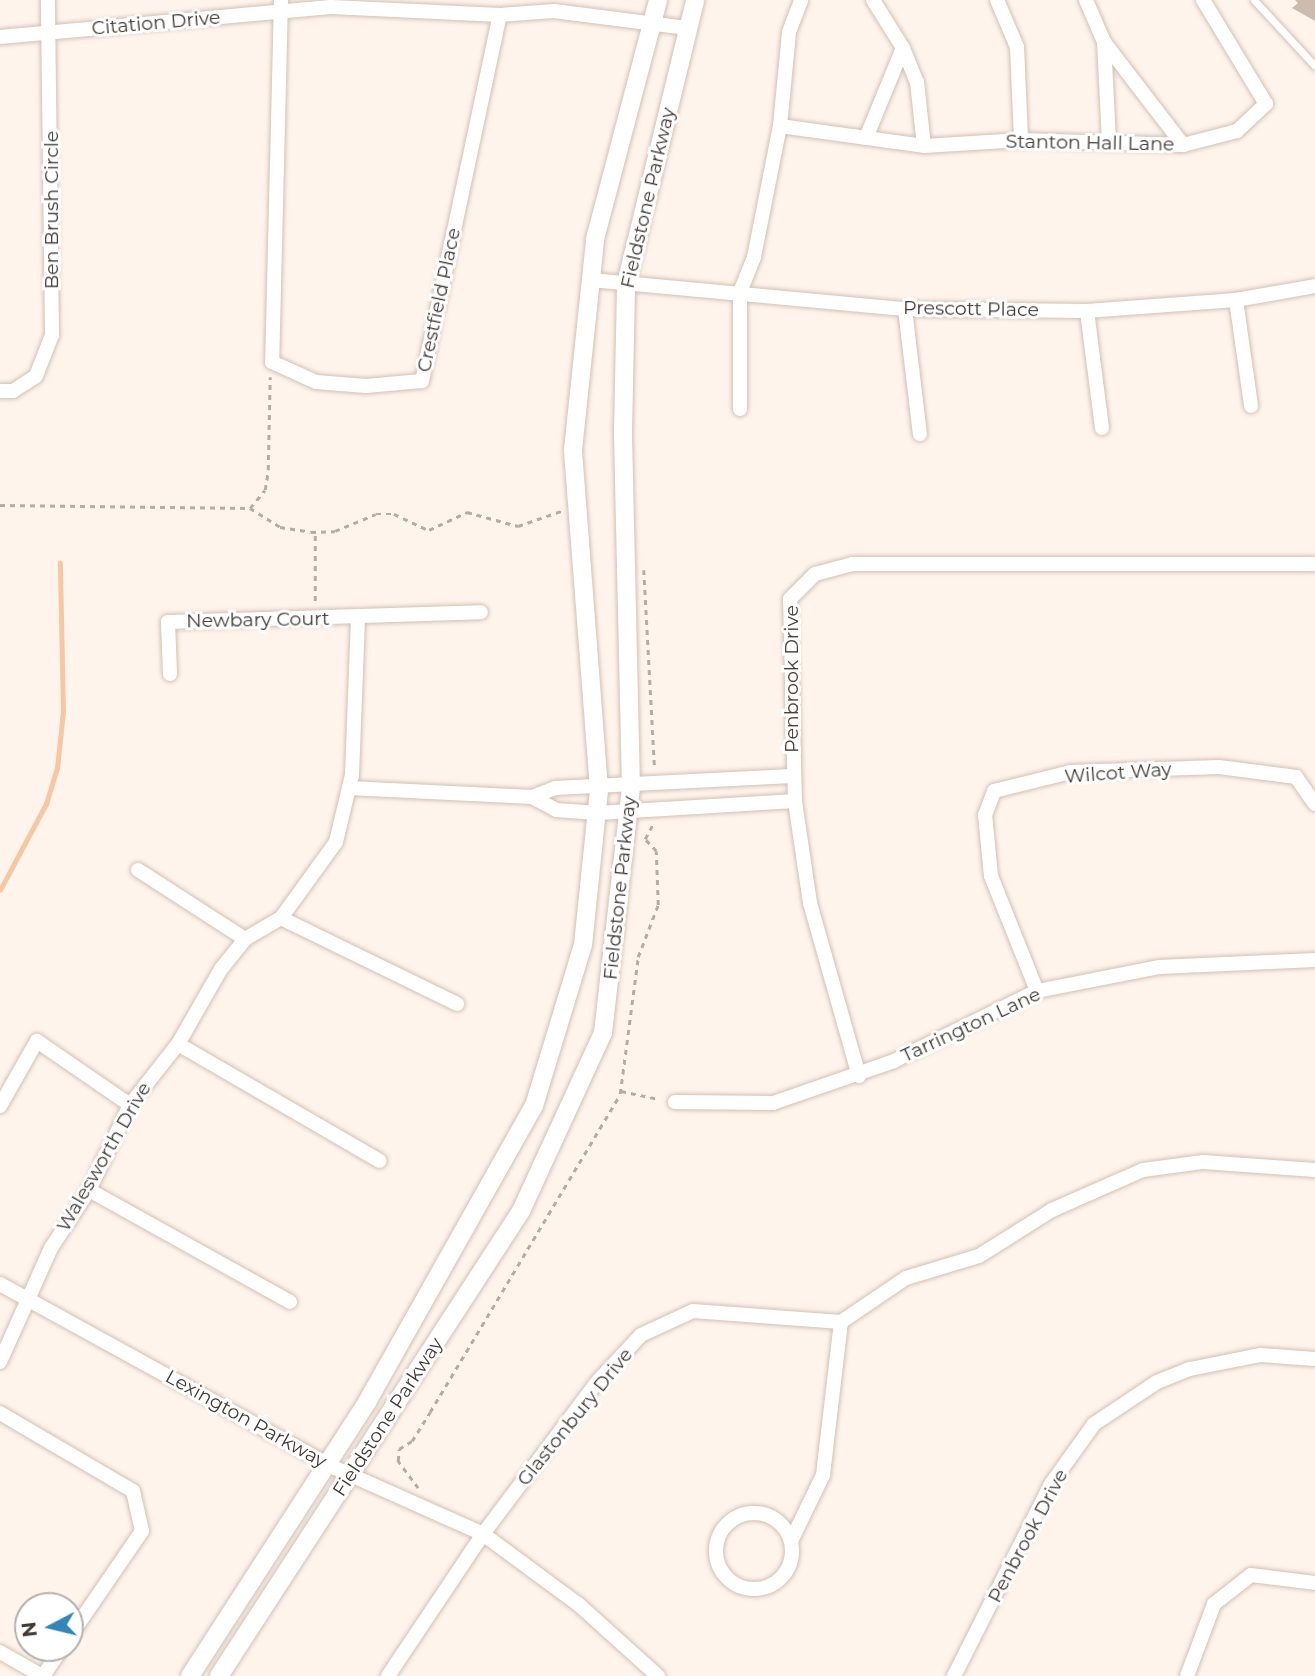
<!DOCTYPE html>
<style>
body{margin:0}
#map{position:relative;width:1315px;height:1676px;overflow:hidden;background:#fff4ec;font-family:Montserrat,sans-serif}
div>[style]{position:absolute}
[style*='--x']{left:calc(var(--x)*1px);top:calc(var(--y)*1px);width:calc(var(--w)*1px);rotate:calc(var(--a)*1deg)}
.stream>*{height:4.5px;margin:-2.25px;padding:0 2.25px;transform-origin:2.25px;border-radius:2.25px;background:#f7c6a3}
.building>*{inset:0;background:#cdbbaf}
.path>*{height:2.5px;margin-top:-1.25px;transform-origin:0;background:repeating-linear-gradient(90deg,#b5aca5 0 5px,transparent 0 10px)}
.roads{filter:drop-shadow(0 0 2px #d2c1b4) drop-shadow(0 0 2px #d2c1b4)}
.service>*{height:7px;margin:-3.5px;padding:0 3.5px;transform-origin:3.5px;border-radius:3.5px;background:#fff}
.minor>*{height:14px;margin:-7px;padding:0 7px;transform-origin:7px;border-radius:7px;background:#fff}
.minor>.ring{margin:-7px;padding:0;box-sizing:content-box;background:none;border:14px solid #fff;border-radius:50%}
.tertiary>*{height:18px;margin:-9px;padding:0 9px;transform-origin:9px;border-radius:9px;background:#fff}
span{translate:-50% -50%;white-space:nowrap;text-align:center;line-height:1.15;-webkit-text-stroke:6px #fff;paint-order:stroke}
.street-label{font-size:19px;color:#413a35}
.north{position:absolute;left:14px;top:1592px;width:70px;height:70px;box-sizing:border-box;background:#fff;border:2px solid #b3b0ae;border-radius:50%;rotate:263deg;font-size:19px;font-weight:700;line-height:28px;text-align:center;color:#413a35}
.north::after{content:'';display:block;margin:auto;width:24px;height:32px;background:#3287b6;clip-path:polygon(50% 0,100% 100%,50% 72%,0 100%)}
</style>
<div id="map">
<div class="stream">
<div style="--x:0;--y:890;--w:98;--a:-61.9"></div>
<div style="--x:46;--y:804;--w:38;--a:-73"></div>
<div style="--x:57;--y:768;--w:56;--a:-83.9"></div>
<div style="--x:63;--y:712;--w:149;--a:-91.2"></div>
</div>
<div class="building">
<div style="clip-path:polygon(1295px 0,1315px 0,1315px 21px,1292px 8px,1298px 3px)"></div>
</div>
<div class="path">
<div style="--x:0;--y:505;--w:250;--a:0.7"></div>
<div style="--x:250;--y:508;--w:36;--a:32"></div>
<div style="--x:280;--y:527;--w:31;--a:9"></div>
<div style="--x:311;--y:532;--w:24;--a:-2"></div>
<div style="--x:335;--y:531;--w:44;--a:-22.5"></div>
<div style="--x:376;--y:514;--w:18;--a:0"></div>
<div style="--x:394;--y:514;--w:38;--a:25"></div>
<div style="--x:429;--y:530;--w:42;--a:-25.3"></div>
<div style="--x:467;--y:512;--w:53;--a:15.4"></div>
<div style="--x:518;--y:526;--w:46;--a:-19.2"></div>
<div style="--x:250;--y:508;--w:23;--a:-50"></div>
<div style="--x:265;--y:490;--w:20;--a:-81"></div>
<div style="--x:268;--y:470;--w:93;--a:-88.8"></div>
<div style="--x:644;--y:570;--w:200;--a:86.9"></div>
<div style="--x:315;--y:601;--w:69;--a:-90"></div>
<div style="--x:621;--y:1091;--w:39;--a:12"></div>
<div style="--x:418;--y:1488;--w:34;--a:-127"></div>
<div style="--x:398;--y:1461;--w:12;--a:-85"></div>
<div style="--x:399;--y:1449;--w:15;--a:-32"></div>
<div style="--x:412;--y:1441;--w:34;--a:-58"></div>
<div style="--x:430;--y:1412;--w:370;--a:-59.1"></div>
<div style="--x:620;--y:1094;--w:138;--a:-82.5"></div>
<div style="--x:638;--y:957;--w:56;--a:-69"></div>
<div style="--x:658;--y:905;--w:54;--a:-92.1"></div>
<div style="--x:656;--y:851;--w:16;--a:-133"></div>
<div style="--x:645;--y:839;--w:17;--a:-62"></div>
</div>
<div class="roads">
<div class="service">
<div style="--x:1254;--y:0;--w:90;--a:47.3"></div>
</div>
<div class="minor">
<div style="--x:281;--y:0;--w:362;--a:91.4"></div>
<div style="--x:272;--y:362;--w:48;--a:24.4"></div>
<div style="--x:316;--y:382;--w:50;--a:4.6"></div>
<div style="--x:366;--y:386;--w:56;--a:-5.1"></div>
<div style="--x:422;--y:381;--w:374;--a:-78"></div>
<div style="--x:873;--y:0;--w:57;--a:58"></div>
<div style="--x:903;--y:48;--w:37;--a:68"></div>
<div style="--x:917;--y:82;--w:64;--a:83.8"></div>
<div style="--x:997;--y:0;--w:51;--a:66.9"></div>
<div style="--x:1017;--y:47;--w:93;--a:87.5"></div>
<div style="--x:1086;--y:0;--w:46;--a:66.8"></div>
<div style="--x:1104;--y:42;--w:100;--a:87.1"></div>
<div style="--x:0;--y:37;--w:332;--a:-5.2"></div>
<div style="--x:331;--y:7;--w:169;--a:2.7"></div>
<div style="--x:500;--y:15;--w:54;--a:-4.2"></div>
<div style="--x:554;--y:11;--w:134;--a:7.3"></div>
<div style="--x:1104;--y:42;--w:130;--a:52.5"></div>
<div style="--x:780;--y:126;--w:145;--a:7.9"></div>
<div style="--x:924;--y:146;--w:97;--a:-3.5"></div>
<div style="--x:1021;--y:140;--w:162;--a:1.8"></div>
<div style="--x:1183;--y:145;--w:56;--a:-14.5"></div>
<div style="--x:1237;--y:131;--w:40;--a:-43"></div>
<div style="--x:1266;--y:104;--w:122;--a:-121.2"></div>
<div style="--x:866;--y:138;--w:97;--a:-67.7"></div>
<div style="--x:591;--y:280;--w:315;--a:5.3"></div>
<div style="--x:905;--y:309;--w:182;--a:0.6"></div>
<div style="--x:1087;--y:311;--w:149;--a:-4.2"></div>
<div style="--x:1236;--y:300;--w:80;--a:-10"></div>
<div style="--x:1236;--y:300;--w:107;--a:81.9"></div>
<div style="--x:905;--y:309;--w:126;--a:83.2"></div>
<div style="--x:1087;--y:311;--w:118;--a:82.7"></div>
<div style="--x:0;--y:391;--w:13;--a:0"></div>
<div style="--x:13;--y:391;--w:27;--a:-33"></div>
<div style="--x:36;--y:376;--w:44;--a:-68.7"></div>
<div style="--x:52;--y:335;--w:335;--a:-90.7"></div>
<div style="--x:740;--y:409;--w:117;--a:-90"></div>
<div style="--x:740;--y:292;--w:38;--a:-68"></div>
<div style="--x:754;--y:257;--w:134;--a:-78.8"></div>
<div style="--x:780;--y:126;--w:94;--a:-84.5"></div>
<div style="--x:789;--y:32;--w:34;--a:-69"></div>
<div style="--x:170;--y:674;--w:52;--a:-92.2"></div>
<div style="--x:168;--y:622;--w:313;--a:-1.8"></div>
<div style="--x:349;--y:788;--w:183;--a:2.8"></div>
<div style="--x:532;--y:797;--w:25;--a:-21"></div>
<div style="--x:555;--y:788;--w:237;--a:-2.9"></div>
<div style="--x:532;--y:797;--w:27;--a:28"></div>
<div style="--x:556;--y:810;--w:42;--a:4.1"></div>
<div style="--x:598;--y:813;--w:197;--a:-3.5"></div>
<div style="--x:138;--y:870;--w:127;--a:32.8"></div>
<div style="--x:281;--y:918;--w:196;--a:26"></div>
<div style="--x:1037;--y:991;--w:124;--a:-111.8"></div>
<div style="--x:991;--y:876;--w:61;--a:-95.6"></div>
<div style="--x:985;--y:815;--w:26;--a:-69"></div>
<div style="--x:994;--y:791;--w:79;--a:-13.9"></div>
<div style="--x:1071;--y:772;--w:148;--a:-1.9"></div>
<div style="--x:1219;--y:767;--w:78;--a:7.4"></div>
<div style="--x:1296;--y:777;--w:33;--a:55"></div>
<div style="--x:178;--y:1044;--w:233;--a:30.1"></div>
<div style="--x:859;--y:1076;--w:180;--a:-105.8"></div>
<div style="--x:810;--y:903;--w:103;--a:-98.4"></div>
<div style="--x:795;--y:801;--w:202;--a:-91.4"></div>
<div style="--x:790;--y:599;--w:35;--a:-45"></div>
<div style="--x:815;--y:574;--w:38;--a:-15"></div>
<div style="--x:852;--y:564;--w:463;--a:0"></div>
<div style="--x:675;--y:1102;--w:98;--a:0.6"></div>
<div style="--x:773;--y:1103;--w:128;--a:-19.1"></div>
<div style="--x:894;--y:1061;--w:159;--a:-26.1"></div>
<div style="--x:1037;--y:991;--w:124;--a:-11.1"></div>
<div style="--x:1159;--y:967;--w:156;--a:-2.6"></div>
<div style="--x:0;--y:1106;--w:75;--a:-60.4"></div>
<div style="--x:37;--y:1041;--w:113;--a:34.5"></div>
<div style="--x:89;--y:1190;--w:230;--a:29.1"></div>
<div style="--x:0;--y:1284;--w:382;--a:28.8"></div>
<div style="--x:335;--y:1468;--w:162;--a:24"></div>
<div style="--x:483;--y:1534;--w:118;--a:36.4"></div>
<div style="--x:578;--y:1604;--w:108;--a:42"></div>
<div style="--x:0;--y:1362;--w:125;--a:-65.9"></div>
<div style="--x:51;--y:1248;--w:69;--a:-56.8"></div>
<div style="--x:89;--y:1190;--w:94;--a:-64.2"></div>
<div style="--x:130;--y:1105;--w:78;--a:-51.8"></div>
<div style="--x:178;--y:1044;--w:86;--a:-60.2"></div>
<div style="--x:221;--y:969;--w:38;--a:-51"></div>
<div style="--x:245;--y:939;--w:42;--a:-30.3"></div>
<div style="--x:281;--y:918;--w:94;--a:-54.1"></div>
<div style="--x:336;--y:842;--w:69;--a:-76.6"></div>
<div style="--x:352;--y:775;--w:157;--a:-87.8"></div>
<div style="--x:0;--y:1413;--w:154;--a:30.4"></div>
<div style="--x:133;--y:1491;--w:41;--a:77.3"></div>
<div style="--x:142;--y:1531;--w:127;--a:124.4"></div>
<div class="ring" style="left:716px;top:1513px;width:62px;height:62px"></div>
<div style="--x:791;--y:1541;--w:73;--a:-64.1"></div>
<div style="--x:823;--y:1475;--w:154;--a:-83.3"></div>
<div style="--x:0;--y:1652;--w:48;--a:29.7"></div>
<div style="--x:43;--y:1676;--w:34;--a:-56"></div>
<div style="--x:388;--y:1676;--w:171;--a:-56.2"></div>
<div style="--x:483;--y:1534;--w:191;--a:-53.1"></div>
<div style="--x:598;--y:1381;--w:63;--a:-46.9"></div>
<div style="--x:641;--y:1335;--w:57;--a:-24.8"></div>
<div style="--x:693;--y:1311;--w:148;--a:4.3"></div>
<div style="--x:841;--y:1322;--w:78;--a:-34.1"></div>
<div style="--x:906;--y:1278;--w:76;--a:-16.8"></div>
<div style="--x:979;--y:1256;--w:86;--a:-32.2"></div>
<div style="--x:1052;--y:1210;--w:99;--a:-23.7"></div>
<div style="--x:1143;--y:1170;--w:61;--a:-7.6"></div>
<div style="--x:1203;--y:1162;--w:112;--a:4.1"></div>
<div style="--x:954;--y:1676;--w:215;--a:-63.2"></div>
<div style="--x:1051;--y:1484;--w:74;--a:-54.4"></div>
<div style="--x:1094;--y:1424;--w:76;--a:-33.7"></div>
<div style="--x:1157;--y:1382;--w:35;--a:-22"></div>
<div style="--x:1190;--y:1369;--w:71;--a:-11.3"></div>
<div style="--x:1260;--y:1355;--w:55;--a:4.2"></div>
<div style="--x:1187;--y:1676;--w:77;--a:-69.4"></div>
<div style="--x:1214;--y:1604;--w:47;--a:-38.1"></div>
<div style="--x:1251;--y:1575;--w:64;--a:7.1"></div>
</div>
<div class="tertiary">
<div style="--x:190;--y:1676;--w:326;--a:-57.1"></div>
<div style="--x:367;--y:1402;--w:340;--a:-60.6"></div>
<div style="--x:534;--y:1106;--w:168;--a:-73.1"></div>
<div style="--x:583;--y:945;--w:157;--a:-84.1"></div>
<div style="--x:599;--y:789;--w:340;--a:-94.4"></div>
<div style="--x:573;--y:450;--w:212;--a:-84"></div>
<div style="--x:595;--y:239;--w:247;--a:-75.2"></div>
<div style="--x:219;--y:1676;--w:554;--a:-57"></div>
<div style="--x:521;--y:1211;--w:196;--a:-65.3"></div>
<div style="--x:603;--y:1033;--w:247;--a:-83.5"></div>
<div style="--x:631;--y:788;--w:357;--a:-91.3"></div>
<div style="--x:623;--y:431;--w:147;--a:-88.8"></div>
<div style="--x:626;--y:284;--w:292;--a:-76.3"></div>
</div>
</div>
<div class="street-label">
<span style="left:156px;top:23px;rotate:-5deg">Citation Drive</span>
<span style="left:1090px;top:143px;rotate:1deg">Stanton Hall Lane</span>
<span style="left:648px;top:198px;rotate:-77deg">Fieldstone Parkway</span>
<span style="left:52px;top:210px;rotate:-90deg">Ben Brush Circle</span>
<span style="left:439px;top:300px;rotate:-78deg">Crestfield Place</span>
<span style="left:971px;top:309px;rotate:1deg">Prescott Place</span>
<span style="left:258px;top:620px;rotate:-1deg">Newbary Court</span>
<span style="left:792px;top:679px;rotate:-90deg">Penbrook Drive</span>
<span style="left:1118px;top:773px;rotate:-4deg">Wilcot Way</span>
<span style="left:620px;top:888px;rotate:-84deg">Fieldstone Parkway</span>
<span style="left:971px;top:1025px;rotate:-25deg">Tarrington Lane</span>
<span style="left:104px;top:1157px;rotate:-60deg">Walesworth Drive</span>
<span style="left:388px;top:1417px;rotate:-57deg">Fieldstone Parkway</span>
<span style="left:575px;top:1417px;rotate:-51deg">Glastonbury Drive</span>
<span style="left:246px;top:1419px;rotate:29deg">Lexington Parkway</span>
<span style="left:1028px;top:1536px;rotate:-62deg">Penbrook Drive</span>
</div>
<div class="north">N</div>
</div>
